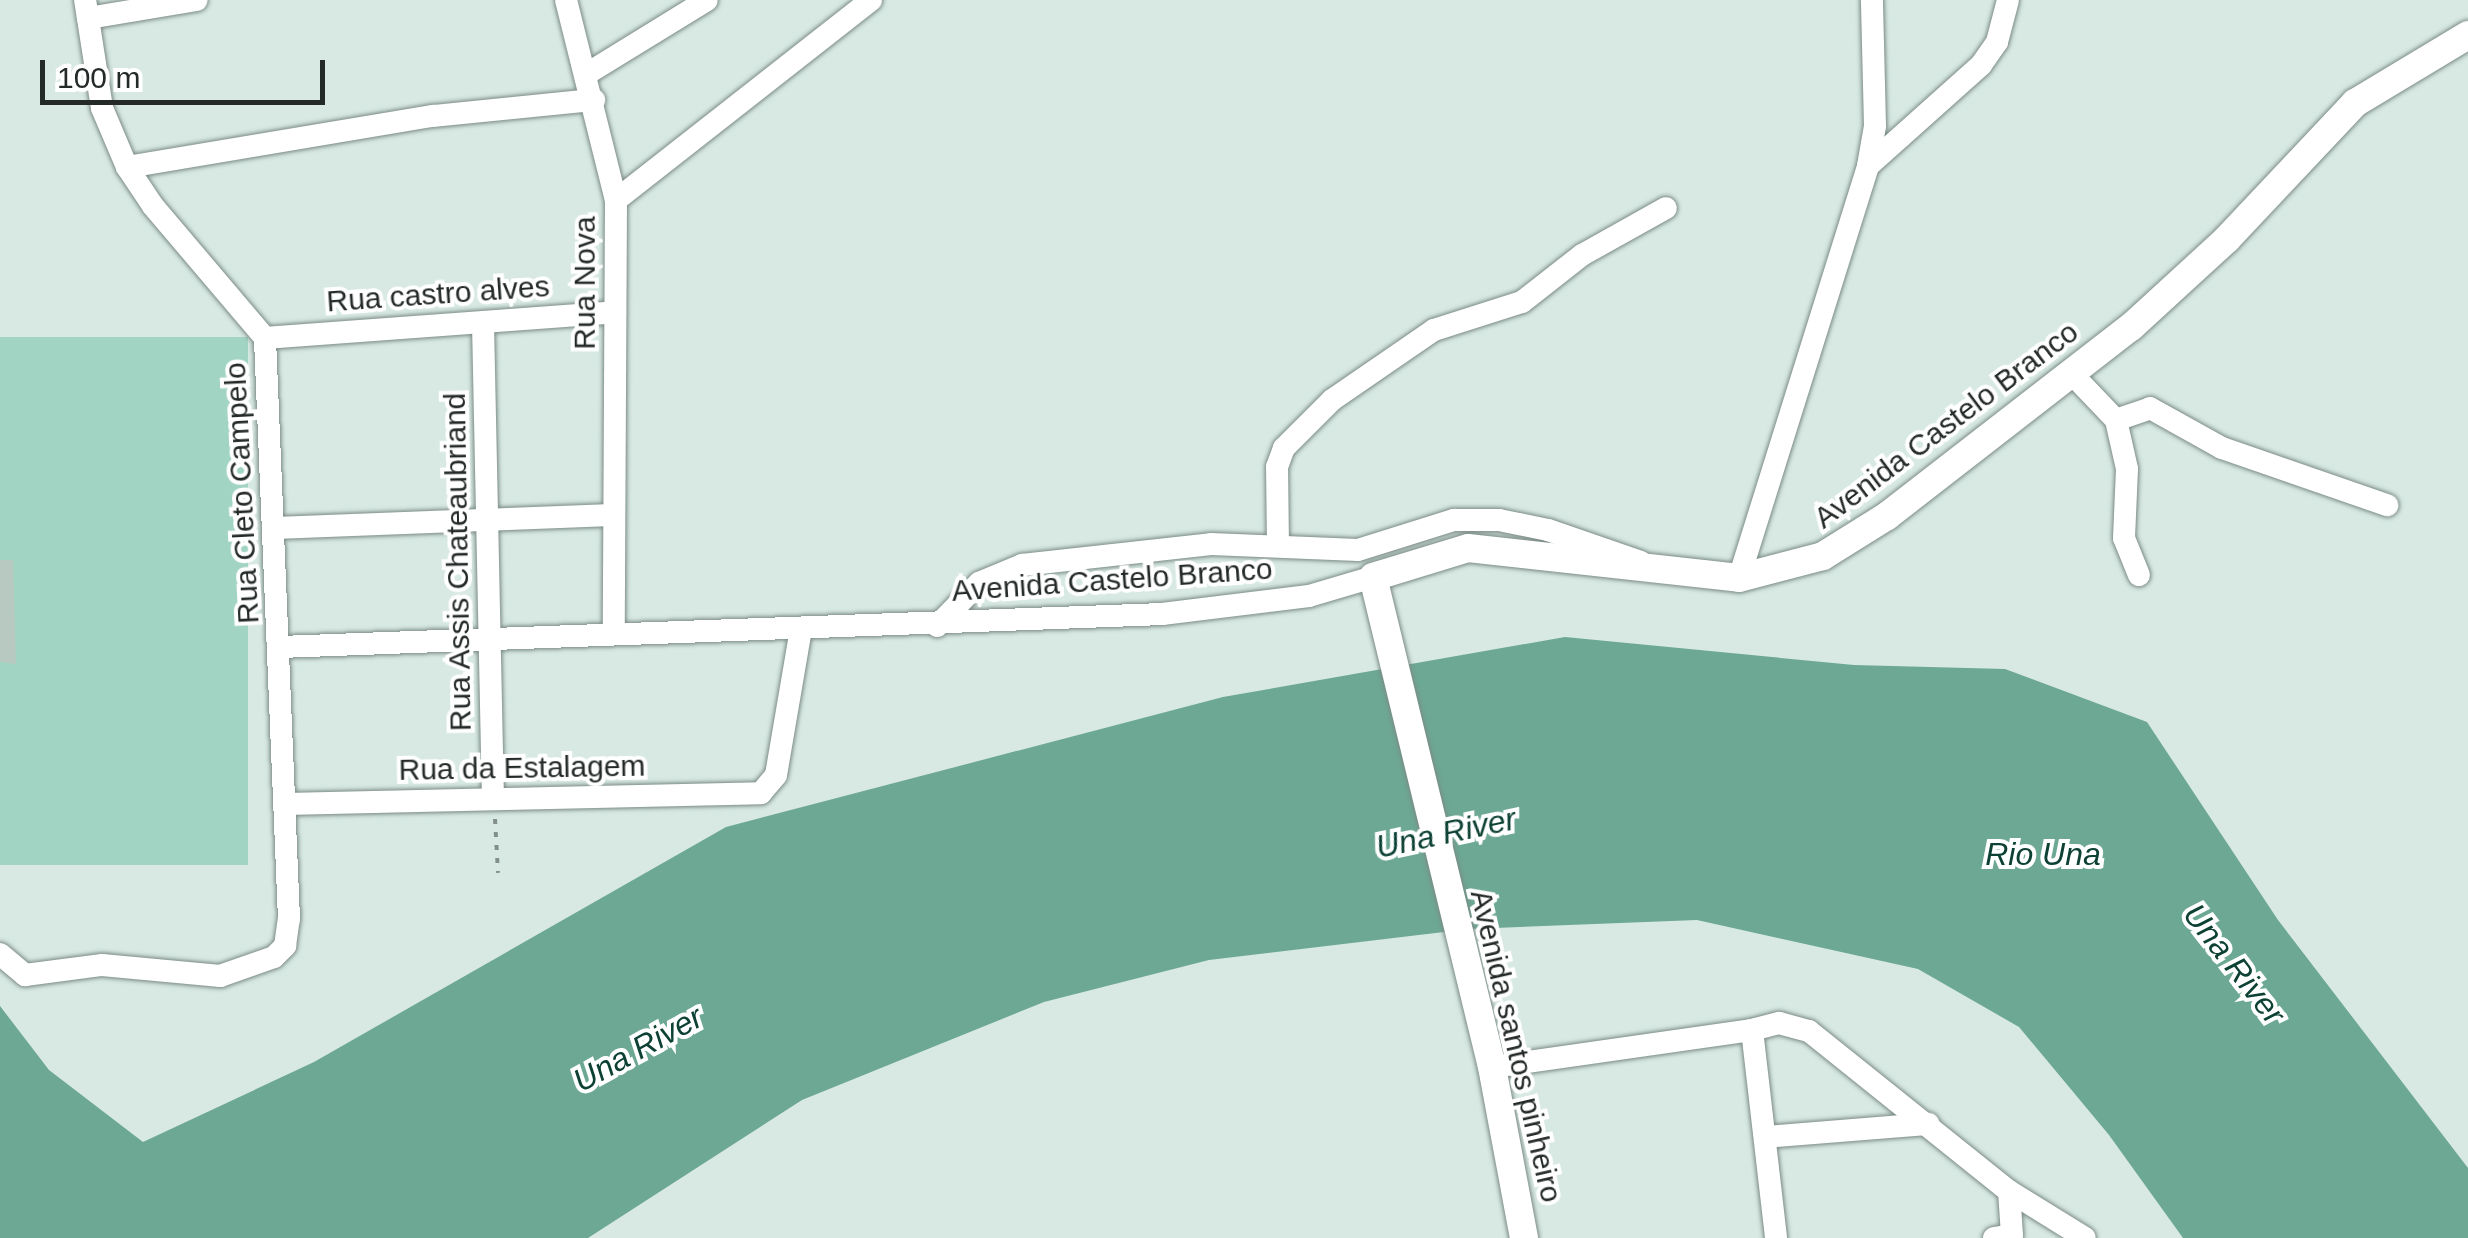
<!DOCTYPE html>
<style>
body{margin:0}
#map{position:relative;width:2468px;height:1238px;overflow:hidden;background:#d8e9e3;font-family:Arial,sans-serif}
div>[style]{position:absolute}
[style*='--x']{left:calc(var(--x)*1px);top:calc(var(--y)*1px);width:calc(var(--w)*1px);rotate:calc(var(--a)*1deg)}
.green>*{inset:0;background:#a2d4c3;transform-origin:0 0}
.water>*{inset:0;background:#6da894}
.building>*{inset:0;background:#b8c9c2}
.path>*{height:4px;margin-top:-2px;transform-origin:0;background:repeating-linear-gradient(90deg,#838f8a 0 5px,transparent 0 13px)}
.roads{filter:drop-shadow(0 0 2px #7b8b85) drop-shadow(0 0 2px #7b8b85)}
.minor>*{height:22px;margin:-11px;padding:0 11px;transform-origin:11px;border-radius:11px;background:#fff}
.tertiary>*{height:28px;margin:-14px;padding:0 14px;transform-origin:14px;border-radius:14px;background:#fff}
span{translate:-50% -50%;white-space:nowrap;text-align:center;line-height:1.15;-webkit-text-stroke:8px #fff;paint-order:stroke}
.street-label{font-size:30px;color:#242a28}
.water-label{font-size:32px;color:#0c4134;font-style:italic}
.scale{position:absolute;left:40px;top:60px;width:285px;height:45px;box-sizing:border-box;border:5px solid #242a28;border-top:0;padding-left:12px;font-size:30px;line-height:35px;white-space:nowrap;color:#242a28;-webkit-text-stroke:8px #fff;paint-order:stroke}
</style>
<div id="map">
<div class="green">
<div style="left:0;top:337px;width:248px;height:528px"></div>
</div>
<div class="water">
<div style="clip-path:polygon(1565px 637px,1854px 665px,2005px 669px,2147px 722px,2278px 920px,2468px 1168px,2468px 1238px,2183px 1238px,2109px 1135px,2019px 1027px,1918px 969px,1697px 920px,1469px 929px,1209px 960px,1044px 1002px,802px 1100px,588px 1238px,0 1238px,0 1006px,49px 1070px,143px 1142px,314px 1062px,726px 827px,1223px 697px)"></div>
</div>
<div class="building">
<div style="clip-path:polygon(0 560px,13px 560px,16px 664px,0 662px)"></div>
</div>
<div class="path">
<div style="--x:495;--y:819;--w:54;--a:86.8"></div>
</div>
<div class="roads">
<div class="minor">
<div style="--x:566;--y:0;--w:206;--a:76"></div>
<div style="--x:616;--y:200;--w:431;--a:90.3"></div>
<div style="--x:88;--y:18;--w:110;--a:-9.4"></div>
<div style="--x:585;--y:75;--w:143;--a:-31.6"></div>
<div style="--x:1868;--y:166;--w:152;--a:-41.8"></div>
<div style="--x:1981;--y:65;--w:28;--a:-55"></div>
<div style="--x:1997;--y:42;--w:43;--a:-75.3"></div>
<div style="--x:127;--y:167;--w:310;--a:-9.5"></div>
<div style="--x:433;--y:116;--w:162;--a:-5.7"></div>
<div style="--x:616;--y:200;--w:324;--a:-38.1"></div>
<div style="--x:483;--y:323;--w:476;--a:88.8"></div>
<div style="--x:265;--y:338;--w:351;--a:-4.2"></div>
<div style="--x:2072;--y:374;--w:64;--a:46.3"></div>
<div style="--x:2116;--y:420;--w:50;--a:77.3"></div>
<div style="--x:2127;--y:469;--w:69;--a:92.5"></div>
<div style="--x:2124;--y:538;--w:40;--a:68"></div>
<div style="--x:2116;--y:420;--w:36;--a:-19"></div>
<div style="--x:2150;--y:408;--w:82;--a:29.1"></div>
<div style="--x:2222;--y:448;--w:175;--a:19.1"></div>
<div style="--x:273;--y:528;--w:341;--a:-2.2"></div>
<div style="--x:1278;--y:546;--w:79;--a:-90.7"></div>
<div style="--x:1277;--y:467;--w:20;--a:-70"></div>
<div style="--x:1284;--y:448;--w:68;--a:-45"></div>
<div style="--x:1332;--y:400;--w:124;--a:-34.5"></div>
<div style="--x:1434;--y:330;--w:92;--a:-17.7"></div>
<div style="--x:1522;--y:302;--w:76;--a:-38.1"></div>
<div style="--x:1582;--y:255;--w:96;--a:-29.2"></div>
<div style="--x:1739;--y:578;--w:432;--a:-72.6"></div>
<div style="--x:1868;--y:166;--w:41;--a:-80.1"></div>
<div style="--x:1875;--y:126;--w:126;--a:-91.4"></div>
<div style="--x:937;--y:626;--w:60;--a:-45.7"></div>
<div style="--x:979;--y:583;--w:47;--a:-22.7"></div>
<div style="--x:1022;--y:565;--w:190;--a:-6.3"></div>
<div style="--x:1211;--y:544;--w:147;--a:2.3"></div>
<div style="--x:1358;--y:550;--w:101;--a:-17.4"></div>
<div style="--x:1454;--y:520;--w:45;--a:0"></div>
<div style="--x:1499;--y:520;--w:50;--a:11.5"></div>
<div style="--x:1548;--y:530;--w:98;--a:19"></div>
<div style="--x:280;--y:647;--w:883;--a:-2.14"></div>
<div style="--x:1162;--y:614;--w:148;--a:-7"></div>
<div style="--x:1309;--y:596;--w:67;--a:-16.5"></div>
<div style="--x:285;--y:804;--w:476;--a:-1.3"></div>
<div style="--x:761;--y:793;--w:23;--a:-50"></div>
<div style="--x:776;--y:775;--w:149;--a:-80.3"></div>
<div style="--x:0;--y:954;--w:33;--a:40"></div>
<div style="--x:25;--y:975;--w:78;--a:-7.4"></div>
<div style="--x:102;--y:965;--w:119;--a:5.3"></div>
<div style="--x:220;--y:976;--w:57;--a:-19.4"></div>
<div style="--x:274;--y:957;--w:16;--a:-45"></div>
<div style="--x:285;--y:946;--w:27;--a:-82"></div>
<div style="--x:289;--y:919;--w:581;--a:-92.37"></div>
<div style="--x:265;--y:338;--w:173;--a:-130.3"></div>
<div style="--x:153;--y:206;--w:47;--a:-123.7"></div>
<div style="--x:127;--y:167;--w:64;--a:-113"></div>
<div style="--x:102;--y:108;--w:109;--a:-98.9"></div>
<div style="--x:1752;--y:1030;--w:28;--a:-15"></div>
<div style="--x:1779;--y:1023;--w:31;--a:15"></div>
<div style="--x:1809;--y:1031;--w:256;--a:38.7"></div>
<div style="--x:2009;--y:1191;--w:89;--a:31.7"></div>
<div style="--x:1492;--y:1067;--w:263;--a:-8.1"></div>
<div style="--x:1752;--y:1030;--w:209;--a:83.4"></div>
<div style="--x:1765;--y:1137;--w:164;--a:-4.6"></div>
<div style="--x:1994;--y:1238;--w:18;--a:-9"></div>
<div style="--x:2012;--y:1235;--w:44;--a:-93.9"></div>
</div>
<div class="tertiary">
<div style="--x:1524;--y:1238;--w:174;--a:-100.6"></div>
<div style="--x:1492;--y:1067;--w:504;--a:-103.65"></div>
<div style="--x:1373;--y:577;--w:99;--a:-17"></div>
<div style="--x:1468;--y:548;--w:273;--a:6.3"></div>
<div style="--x:1739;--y:578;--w:87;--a:-14.7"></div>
<div style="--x:1823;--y:556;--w:75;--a:-32"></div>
<div style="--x:1887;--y:516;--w:309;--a:-37.8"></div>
<div style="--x:2131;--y:327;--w:130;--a:-42.5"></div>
<div style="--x:2227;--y:239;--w:187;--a:-46.7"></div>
<div style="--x:2355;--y:103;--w:132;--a:-31"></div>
</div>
</div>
<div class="street-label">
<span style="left:585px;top:283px;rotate:-90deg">Rua Nova</span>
<span style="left:438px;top:294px;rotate:-4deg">Rua castro alves</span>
<span style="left:1946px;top:425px;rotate:-37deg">Avenida Castelo Branco</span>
<span style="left:242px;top:493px;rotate:-93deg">Rua Cleto Campelo</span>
<span style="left:458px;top:562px;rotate:-91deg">Rua Assis Chateaubriand</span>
<span style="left:1112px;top:580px;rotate:-4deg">Avenida Castelo Branco</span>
<span style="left:522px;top:768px;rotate:-1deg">Rua da Estalagem</span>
<span style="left:1516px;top:1046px;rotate:77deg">Avenida santos pinheiro</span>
</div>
<div class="water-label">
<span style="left:1446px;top:833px;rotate:-12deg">Una River</span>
<span style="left:2043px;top:854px">Rio Una</span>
<span style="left:2234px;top:964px;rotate:52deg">Una River</span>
<span style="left:638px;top:1049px;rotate:-29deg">Una River</span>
</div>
<div class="scale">100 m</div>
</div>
